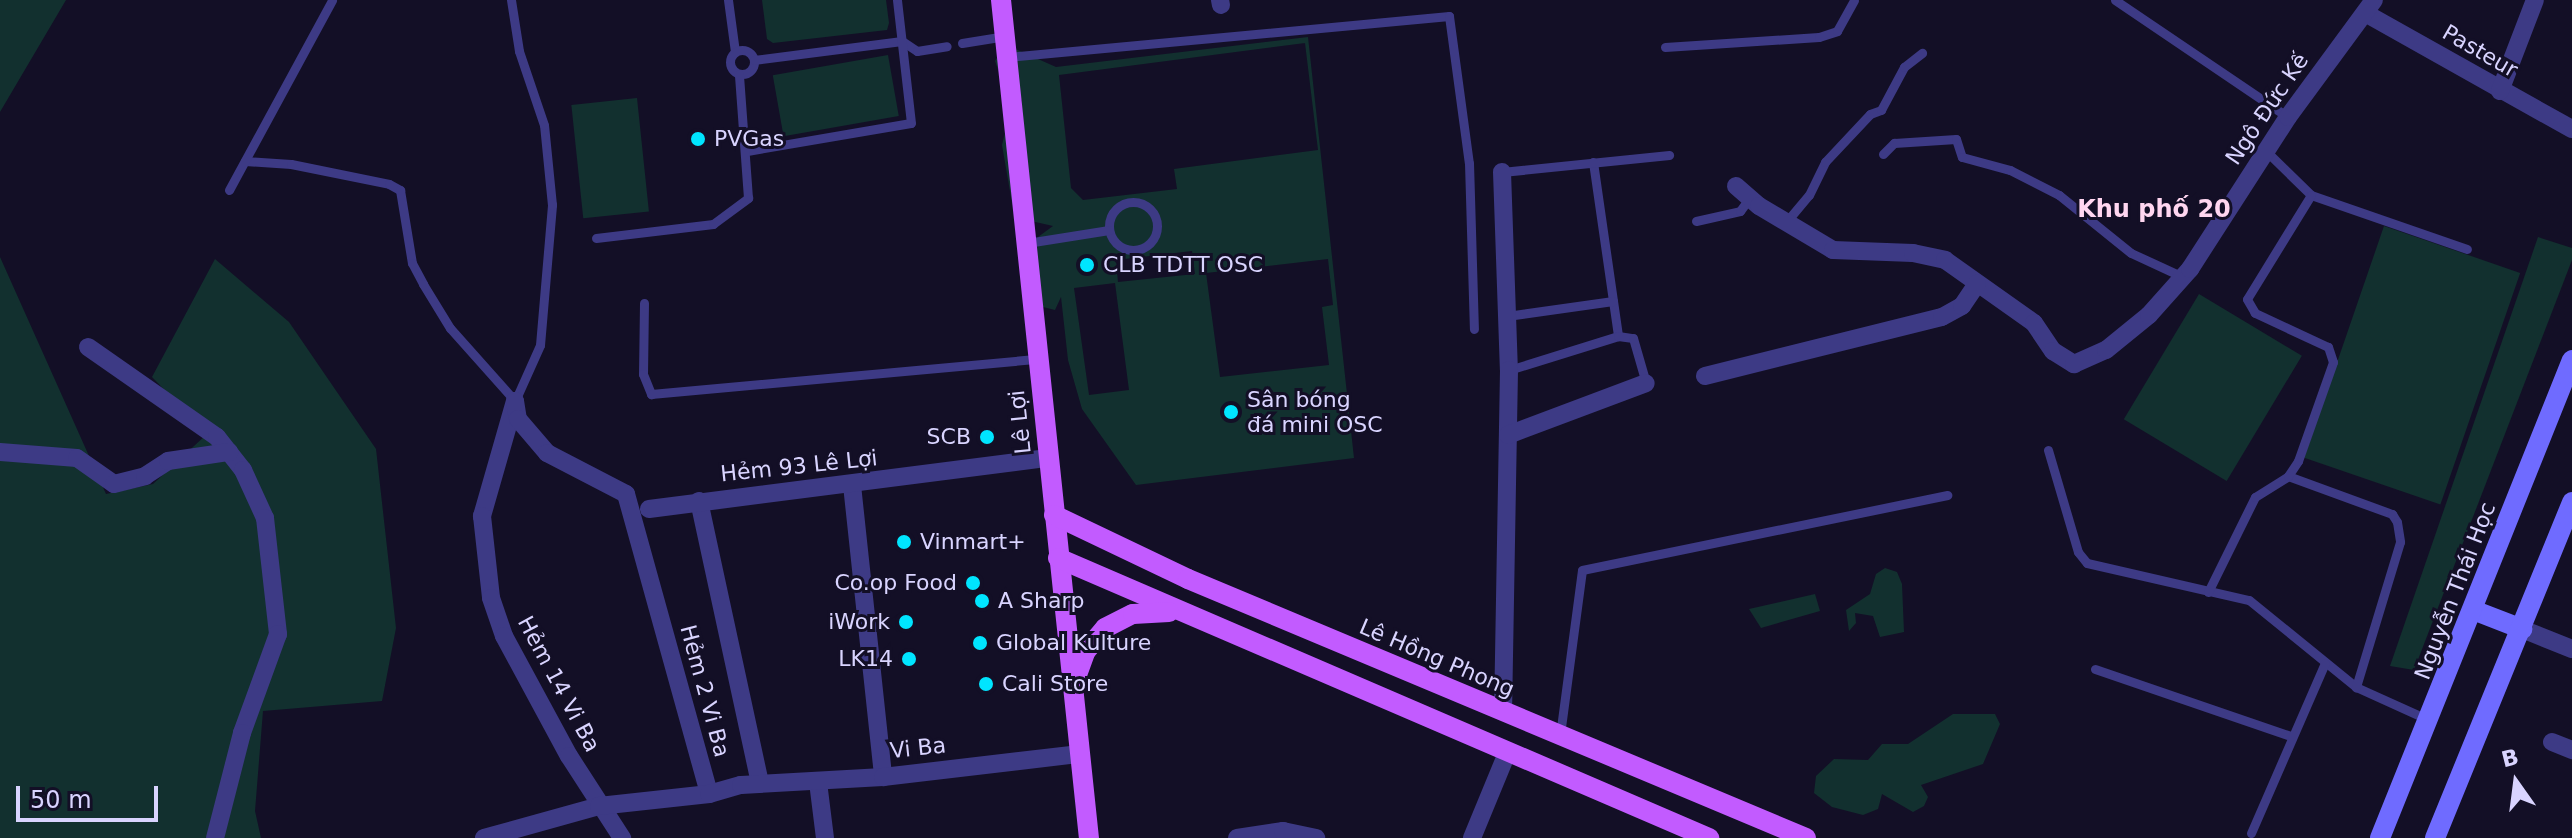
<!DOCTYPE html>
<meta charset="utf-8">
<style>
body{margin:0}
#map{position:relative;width:2572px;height:838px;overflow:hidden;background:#130f26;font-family:"DejaVu Sans",sans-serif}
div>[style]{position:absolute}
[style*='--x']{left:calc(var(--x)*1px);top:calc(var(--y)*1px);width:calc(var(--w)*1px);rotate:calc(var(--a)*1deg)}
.green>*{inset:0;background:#12302f;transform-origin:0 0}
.service>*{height:9px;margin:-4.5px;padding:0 4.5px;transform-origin:4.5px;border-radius:4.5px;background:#3d3a85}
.service>.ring{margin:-4.5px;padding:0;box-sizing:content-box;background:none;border:9px solid #3d3a85;border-radius:50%}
.minor>*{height:18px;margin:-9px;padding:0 9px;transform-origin:9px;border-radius:9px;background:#3d3a85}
.secondary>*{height:20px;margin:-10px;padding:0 10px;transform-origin:10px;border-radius:10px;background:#6f6bff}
.primary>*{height:20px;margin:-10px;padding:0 10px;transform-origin:10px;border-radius:10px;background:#c25bff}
.dots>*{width:22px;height:22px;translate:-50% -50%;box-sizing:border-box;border:4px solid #130f26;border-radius:50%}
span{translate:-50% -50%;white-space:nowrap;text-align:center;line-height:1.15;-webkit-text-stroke:6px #130f26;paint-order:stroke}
.street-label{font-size:22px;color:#d9d4ff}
.poi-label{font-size:22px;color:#d9d4ff}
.left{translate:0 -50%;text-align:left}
.right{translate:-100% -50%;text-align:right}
.neighbourhood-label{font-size:24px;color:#ffd6f0;font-weight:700}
.north{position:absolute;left:2476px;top:742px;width:80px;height:80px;-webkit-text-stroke:6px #130f26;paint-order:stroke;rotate:346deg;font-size:22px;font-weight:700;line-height:32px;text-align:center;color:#d9d4ff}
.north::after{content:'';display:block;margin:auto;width:28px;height:36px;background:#d9d4ff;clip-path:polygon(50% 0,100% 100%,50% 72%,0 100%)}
.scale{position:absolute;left:16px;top:786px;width:142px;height:36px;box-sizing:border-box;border:4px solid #d9d4ff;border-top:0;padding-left:10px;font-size:24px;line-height:28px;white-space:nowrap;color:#d9d4ff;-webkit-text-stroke:6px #130f26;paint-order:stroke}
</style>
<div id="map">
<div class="green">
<div style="clip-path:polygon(0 0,66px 0,0 112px)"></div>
<div style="clip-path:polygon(762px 0,886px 0,889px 23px,887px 30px,773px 43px,767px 39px)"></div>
<div style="clip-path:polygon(evenodd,1308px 37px,1354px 458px,1136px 485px,1082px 409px,1068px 360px,1061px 297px,1055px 310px,1039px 306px,1035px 250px,1038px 237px,1053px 226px,1018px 218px,1012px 203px,1002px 145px,1006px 129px,1022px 111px,1022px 100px,1005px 90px,995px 61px,1001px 51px,1013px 48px,1056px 67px,1308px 37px,1305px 43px,1318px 150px,1174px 169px,1177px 189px,1083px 200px,1071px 188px,1059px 75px,1305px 43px,1308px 37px,1192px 251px,1195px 274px,1118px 282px,1116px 260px,1192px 251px,1308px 37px,1328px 259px,1333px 305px,1322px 307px,1329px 365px,1220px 377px,1206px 273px,1328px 259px,1308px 37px,1115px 283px,1129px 390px,1089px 395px,1074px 288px,1115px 283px)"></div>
<div style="left:888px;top:55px;width:62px;height:117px;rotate:80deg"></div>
<div style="left:637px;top:98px;width:114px;height:66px;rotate:84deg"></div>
<div style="left:2384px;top:226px;width:144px;height:245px;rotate:19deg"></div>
<div style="clip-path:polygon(2538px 237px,2572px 248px,2572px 260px,2414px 670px,2390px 666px)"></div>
<div style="clip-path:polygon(0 257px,106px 494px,153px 484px,207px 434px,152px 377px,215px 259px,289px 322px,376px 449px,396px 628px,382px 701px,263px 711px,255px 811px,261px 838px,0 838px)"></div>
<div style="left:2199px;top:294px;width:120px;height:146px;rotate:31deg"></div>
<div style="clip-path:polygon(1885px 568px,1897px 572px,1902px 584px,1904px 632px,1880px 637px,1873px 616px,1855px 613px,1856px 623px,1849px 631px,1846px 610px,1870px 594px,1876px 574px)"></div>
<div style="clip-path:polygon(1815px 594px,1820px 611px,1761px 628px,1749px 609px)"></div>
<div style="clip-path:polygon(1953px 714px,1995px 714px,2000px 724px,1983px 764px,1921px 785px,1928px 797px,1924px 806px,1913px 812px,1882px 794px,1878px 809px,1863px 815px,1832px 807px,1814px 793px,1816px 776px,1834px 759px,1868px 760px,1882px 744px,1908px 744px)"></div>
</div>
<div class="service">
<div style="--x:728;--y:0;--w:52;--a:82.3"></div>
<div style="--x:2115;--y:0;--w:209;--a:34.1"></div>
<div style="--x:962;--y:43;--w:44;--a:-9.2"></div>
<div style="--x:1665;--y:47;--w:154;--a:-3.7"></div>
<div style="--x:1819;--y:37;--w:19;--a:-18"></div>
<div style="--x:1837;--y:31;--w:35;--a:-61"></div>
<div class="ring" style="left:730px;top:50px;width:15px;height:15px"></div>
<div style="--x:1008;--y:57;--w:443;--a:-5.3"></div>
<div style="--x:1449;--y:16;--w:148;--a:82.3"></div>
<div style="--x:1469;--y:163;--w:166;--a:88.3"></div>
<div style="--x:754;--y:60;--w:149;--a:-7.3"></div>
<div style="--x:902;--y:41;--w:18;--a:34"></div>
<div style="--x:917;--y:51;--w:30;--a:-9"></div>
<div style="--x:747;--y:151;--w:166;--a:-9.7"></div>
<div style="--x:911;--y:123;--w:124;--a:-96.5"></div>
<div style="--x:2266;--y:151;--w:63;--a:44.4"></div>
<div style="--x:2311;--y:195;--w:165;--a:19.1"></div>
<div style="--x:1883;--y:154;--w:16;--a:-45"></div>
<div style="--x:1894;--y:143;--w:62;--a:-3.7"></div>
<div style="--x:1956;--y:139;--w:19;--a:72"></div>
<div style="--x:1962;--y:157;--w:50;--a:15.2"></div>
<div style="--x:2010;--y:170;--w:55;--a:27"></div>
<div style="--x:2059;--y:195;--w:92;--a:38.9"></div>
<div style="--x:2131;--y:253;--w:57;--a:24.8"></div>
<div style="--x:245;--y:161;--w:46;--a:3.7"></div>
<div style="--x:291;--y:164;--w:100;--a:11.5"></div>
<div style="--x:389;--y:184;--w:13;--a:29"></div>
<div style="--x:400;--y:190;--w:74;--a:80.7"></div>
<div style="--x:412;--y:263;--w:24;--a:62"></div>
<div style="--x:423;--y:284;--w:52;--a:58.5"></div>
<div style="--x:450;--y:328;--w:98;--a:48.3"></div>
<div style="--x:515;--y:401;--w:61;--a:-65.9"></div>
<div style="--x:540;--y:345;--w:141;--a:-85.1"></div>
<div style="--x:552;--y:205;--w:80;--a:-95.7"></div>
<div style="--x:544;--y:125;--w:78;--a:-108.7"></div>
<div style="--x:519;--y:51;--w:52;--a:-98.9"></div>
<div style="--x:1593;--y:162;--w:176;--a:81.8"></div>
<div style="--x:1502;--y:172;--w:168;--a:-5.8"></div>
<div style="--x:229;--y:190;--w:216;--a:-61.5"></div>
<div class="ring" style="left:1109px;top:202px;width:39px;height:39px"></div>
<div style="--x:1696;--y:221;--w:45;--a:-12.8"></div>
<div style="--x:1740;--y:211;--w:17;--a:-54"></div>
<div style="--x:1787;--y:221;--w:34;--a:-50"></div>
<div style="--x:1809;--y:195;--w:37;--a:-64"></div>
<div style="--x:1825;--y:162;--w:66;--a:-46.8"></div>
<div style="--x:1870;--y:114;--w:12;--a:-20"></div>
<div style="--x:1881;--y:110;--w:49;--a:-61.9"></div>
<div style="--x:1904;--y:67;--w:23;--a:-38"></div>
<div style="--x:596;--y:238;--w:118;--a:-6.8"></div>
<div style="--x:713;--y:224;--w:44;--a:-36.6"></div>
<div style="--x:748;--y:198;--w:124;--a:-94.2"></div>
<div style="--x:1027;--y:243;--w:83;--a:-9"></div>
<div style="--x:644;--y:303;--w:71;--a:90.8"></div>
<div style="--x:643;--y:374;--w:22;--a:68"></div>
<div style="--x:651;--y:394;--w:388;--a:-5.2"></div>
<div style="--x:1507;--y:316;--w:107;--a:-8.1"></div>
<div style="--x:1509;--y:370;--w:114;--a:-17.3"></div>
<div style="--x:1618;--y:336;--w:15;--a:8"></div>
<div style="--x:1633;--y:338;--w:47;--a:73.9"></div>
<div style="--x:2048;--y:450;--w:106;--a:73.6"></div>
<div style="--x:2078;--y:552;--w:14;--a:51"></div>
<div style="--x:2087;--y:563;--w:166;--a:12.9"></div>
<div style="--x:2249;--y:600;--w:138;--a:39.1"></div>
<div style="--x:2356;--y:687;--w:78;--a:24.3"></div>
<div style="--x:2288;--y:476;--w:111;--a:20.1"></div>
<div style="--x:2392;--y:514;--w:9;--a:58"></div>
<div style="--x:2397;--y:522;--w:20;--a:81"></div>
<div style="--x:2400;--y:542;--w:152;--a:106.9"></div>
<div style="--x:2208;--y:592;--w:106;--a:-63.7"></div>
<div style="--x:2255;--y:497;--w:39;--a:-32"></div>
<div style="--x:2288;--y:476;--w:18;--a:-56"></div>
<div style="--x:2298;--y:461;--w:105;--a:-70.5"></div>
<div style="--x:2333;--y:362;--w:16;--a:-108"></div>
<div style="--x:2328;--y:347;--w:81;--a:-155"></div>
<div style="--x:2255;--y:313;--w:16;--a:-120"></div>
<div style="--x:2247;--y:299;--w:122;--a:-58.4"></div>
<div style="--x:2095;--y:669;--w:207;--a:18.9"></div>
<div style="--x:1560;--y:735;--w:166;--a:-82.4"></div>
<div style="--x:1582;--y:570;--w:373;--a:-11.6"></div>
<div style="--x:2251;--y:833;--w:185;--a:-66.5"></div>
</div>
<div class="minor">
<div style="--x:1220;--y:0;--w:5;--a:79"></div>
<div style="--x:2365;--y:13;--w:237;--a:29.3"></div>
<div style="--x:2500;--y:91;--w:97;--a:-69"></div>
<div style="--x:1502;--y:172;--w:198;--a:88"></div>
<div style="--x:1509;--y:370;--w:341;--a:91"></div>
<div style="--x:1736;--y:186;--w:30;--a:41"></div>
<div style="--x:1759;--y:206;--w:86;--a:30.7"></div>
<div style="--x:1833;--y:250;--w:80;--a:2.1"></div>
<div style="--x:1913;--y:253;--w:33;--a:12"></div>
<div style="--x:1945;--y:260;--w:109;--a:35.3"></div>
<div style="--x:2034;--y:323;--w:34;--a:56"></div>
<div style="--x:2053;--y:351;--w:25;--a:32"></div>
<div style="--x:2074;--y:364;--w:35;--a:-24"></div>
<div style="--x:2106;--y:350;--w:55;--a:-39.1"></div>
<div style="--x:2149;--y:315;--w:62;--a:-48.3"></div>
<div style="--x:2190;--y:269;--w:181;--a:-57.2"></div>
<div style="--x:2288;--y:117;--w:145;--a:-53.7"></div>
<div style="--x:88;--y:347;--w:157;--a:34.9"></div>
<div style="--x:217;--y:437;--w:42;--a:51.8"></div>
<div style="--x:243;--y:470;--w:53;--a:65.4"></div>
<div style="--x:265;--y:518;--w:117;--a:83.6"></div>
<div style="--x:278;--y:634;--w:105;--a:110"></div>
<div style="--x:242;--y:733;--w:108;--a:104.4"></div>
<div style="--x:1705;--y:376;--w:244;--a:-14"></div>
<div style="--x:1942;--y:317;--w:23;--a:-29"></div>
<div style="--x:1962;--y:306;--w:27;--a:-56"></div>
<div style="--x:515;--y:401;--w:120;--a:106"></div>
<div style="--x:482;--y:516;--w:82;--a:83.7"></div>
<div style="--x:491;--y:598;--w:40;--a:71.1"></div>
<div style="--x:504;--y:636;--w:136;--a:61.6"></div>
<div style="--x:569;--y:756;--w:98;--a:57.1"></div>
<div style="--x:515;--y:401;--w:18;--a:81"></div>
<div style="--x:518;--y:419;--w:45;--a:49.5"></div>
<div style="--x:547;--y:453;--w:89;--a:27.4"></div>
<div style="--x:626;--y:494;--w:311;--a:74.5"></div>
<div style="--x:1508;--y:435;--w:147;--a:-20.6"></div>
<div style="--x:0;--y:452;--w:77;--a:4.5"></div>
<div style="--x:77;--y:458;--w:45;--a:35.1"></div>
<div style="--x:114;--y:484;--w:32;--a:-14"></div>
<div style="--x:145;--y:476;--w:27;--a:-33"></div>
<div style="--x:168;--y:461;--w:62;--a:-8.4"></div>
<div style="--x:852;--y:485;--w:294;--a:83.9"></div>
<div style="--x:699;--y:501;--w:289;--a:77.8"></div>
<div style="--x:649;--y:509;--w:402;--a:-7.3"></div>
<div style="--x:2522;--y:629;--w:54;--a:21.8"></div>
<div style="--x:2552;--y:742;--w:22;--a:22"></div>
<div style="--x:818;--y:782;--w:56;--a:82.9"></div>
<div style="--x:484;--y:838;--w:119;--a:-15.5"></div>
<div style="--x:599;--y:806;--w:111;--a:-6.2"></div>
<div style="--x:709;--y:794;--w:33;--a:-16"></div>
<div style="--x:741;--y:785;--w:142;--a:-3.2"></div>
<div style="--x:883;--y:777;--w:196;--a:-6.7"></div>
<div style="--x:1237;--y:838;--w:47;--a:-8.7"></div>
<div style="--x:1283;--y:831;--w:34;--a:12"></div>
<div style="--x:1472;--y:838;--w:92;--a:-67.6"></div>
</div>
<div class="secondary">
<div style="--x:2473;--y:610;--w:53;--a:21.2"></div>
<div style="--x:2380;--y:838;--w:515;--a:-68.12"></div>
<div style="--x:2435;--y:838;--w:363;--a:-67.8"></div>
</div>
<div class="primary">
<div style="--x:1001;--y:0;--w:843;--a:84.01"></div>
<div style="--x:1054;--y:515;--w:148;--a:25.5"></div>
<div style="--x:1188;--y:579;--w:670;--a:22.74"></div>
<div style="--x:1058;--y:558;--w:709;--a:23.27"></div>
<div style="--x:1074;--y:683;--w:33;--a:-70"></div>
<div style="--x:1085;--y:652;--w:31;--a:-50"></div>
<div style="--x:1105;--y:628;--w:31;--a:-27"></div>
<div style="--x:1133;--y:614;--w:36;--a:-3"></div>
</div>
<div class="dots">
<div style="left:698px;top:139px;background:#00e5ff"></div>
<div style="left:1087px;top:265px;background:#00e5ff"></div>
<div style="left:1231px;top:412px;background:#00e5ff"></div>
<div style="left:987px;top:437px;background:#00e5ff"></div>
<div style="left:904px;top:542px;background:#00e5ff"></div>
<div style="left:973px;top:583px;background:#00e5ff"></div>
<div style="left:982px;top:601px;background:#00e5ff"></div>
<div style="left:906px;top:622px;background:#00e5ff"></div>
<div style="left:980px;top:643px;background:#00e5ff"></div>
<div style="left:909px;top:659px;background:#00e5ff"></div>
<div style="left:986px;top:684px;background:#00e5ff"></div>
</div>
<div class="street-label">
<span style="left:2480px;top:51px;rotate:30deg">Pasteur</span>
<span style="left:2267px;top:109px;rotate:-56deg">Ngô Đức Kế</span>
<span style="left:1020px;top:422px;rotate:-96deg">Lê Lợi</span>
<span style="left:799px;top:466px;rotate:-6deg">Hẻm 93 Lê Lợi</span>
<span style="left:2455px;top:591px;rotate:-69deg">Nguyễn Thái Học</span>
<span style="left:1437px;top:658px;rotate:23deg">Lê Hồng Phong</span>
<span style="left:559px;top:684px;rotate:62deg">Hẻm 14 Vi Ba</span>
<span style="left:705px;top:691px;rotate:75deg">Hẻm 2 Vi Ba</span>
<span style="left:918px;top:748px;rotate:-6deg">Vi Ba</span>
</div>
<div class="poi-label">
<span class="left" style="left:714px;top:139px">PVGas</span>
<span class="left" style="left:1103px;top:265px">CLB TDTT OSC</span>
<span class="left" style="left:1247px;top:412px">Sân bóng<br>đá mini OSC</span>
<span class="right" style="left:971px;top:437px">SCB</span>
<span class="left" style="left:920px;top:542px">Vinmart+</span>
<span class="right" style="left:957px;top:583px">Co.op Food</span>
<span class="left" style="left:998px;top:601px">A Sharp</span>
<span class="right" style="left:890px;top:622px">iWork</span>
<span class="left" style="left:996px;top:643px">Global Kulture</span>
<span class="right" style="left:893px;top:659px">LK14</span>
<span class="left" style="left:1002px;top:684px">Cali Store</span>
</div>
<div class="neighbourhood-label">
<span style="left:2154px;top:210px">Khu phố 20</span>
</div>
<div class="north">B</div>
<div class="scale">50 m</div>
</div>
